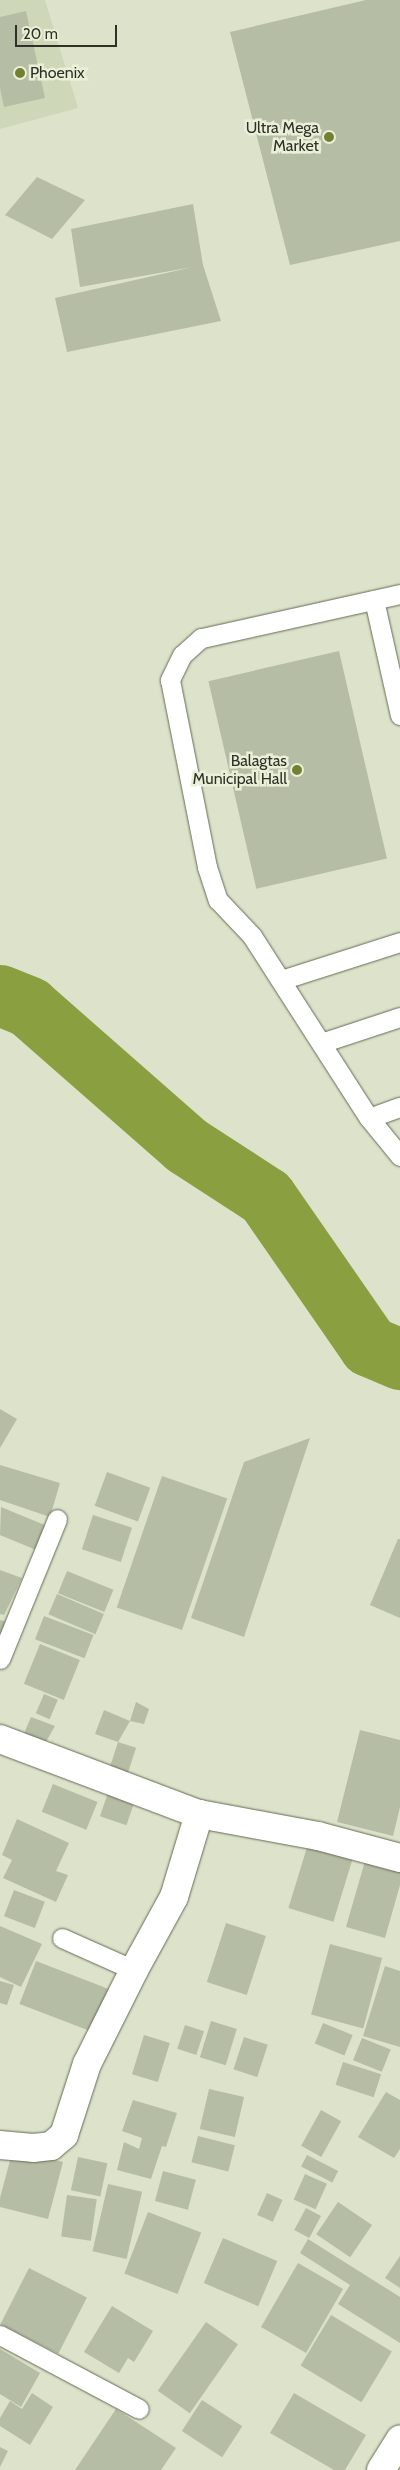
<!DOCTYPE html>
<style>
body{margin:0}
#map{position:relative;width:400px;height:2470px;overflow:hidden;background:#dce3ca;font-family:Cabin,sans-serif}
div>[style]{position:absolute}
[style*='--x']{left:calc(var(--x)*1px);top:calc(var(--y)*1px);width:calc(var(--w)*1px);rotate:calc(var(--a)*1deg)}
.built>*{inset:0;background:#ced7b7}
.river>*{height:61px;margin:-30.5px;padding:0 30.5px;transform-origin:30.5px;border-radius:30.5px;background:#8aa040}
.building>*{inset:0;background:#b6bda5;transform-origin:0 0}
.roads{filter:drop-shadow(0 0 1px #646a55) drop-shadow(0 0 1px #646a55)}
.lane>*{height:19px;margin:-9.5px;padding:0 9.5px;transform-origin:9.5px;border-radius:9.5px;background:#fff}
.street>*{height:28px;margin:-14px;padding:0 14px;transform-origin:14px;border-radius:14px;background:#fff}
.secondary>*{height:28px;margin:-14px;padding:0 14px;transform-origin:14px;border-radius:14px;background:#fff}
.dots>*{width:14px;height:14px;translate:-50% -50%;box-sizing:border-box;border:2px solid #e9f0d7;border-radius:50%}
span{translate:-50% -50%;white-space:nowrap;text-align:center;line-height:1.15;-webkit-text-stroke:5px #e9f0d7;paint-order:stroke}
.poi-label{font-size:16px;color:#2f3128}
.left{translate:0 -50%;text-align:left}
.right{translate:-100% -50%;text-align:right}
.scale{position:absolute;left:15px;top:25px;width:102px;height:22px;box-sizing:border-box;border:2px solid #2f3128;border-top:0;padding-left:6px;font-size:15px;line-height:18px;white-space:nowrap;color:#2f3128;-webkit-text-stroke:4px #e9f0d7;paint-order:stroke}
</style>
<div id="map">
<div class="built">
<div style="clip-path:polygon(0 0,45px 0,78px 108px,0 129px)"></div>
</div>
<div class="river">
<div style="--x:0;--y:995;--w:31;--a:22"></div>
<div style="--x:29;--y:1007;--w:209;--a:41.3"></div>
<div style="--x:186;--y:1145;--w:95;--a:33"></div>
<div style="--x:266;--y:1197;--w:181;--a:55.3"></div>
<div style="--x:369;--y:1346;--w:34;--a:23"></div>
</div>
<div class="building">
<div style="clip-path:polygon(366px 0,400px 0,400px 241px,290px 265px,230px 32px)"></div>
<div style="clip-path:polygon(26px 11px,45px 98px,4px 107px,0 88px,0 17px)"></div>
<div style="clip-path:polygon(37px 177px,85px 200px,52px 239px,5px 215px)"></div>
<div style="clip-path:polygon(193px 204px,203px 265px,221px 321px,67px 352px,55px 298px,193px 267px,80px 287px,71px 229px)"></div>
<div style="left:339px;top:651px;width:213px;height:134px;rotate:77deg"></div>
<div style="clip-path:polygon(0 1409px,17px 1419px,0 1448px)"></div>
<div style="clip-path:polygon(310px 1438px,244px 1637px,191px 1618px,244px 1462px)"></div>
<div style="clip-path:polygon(0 1465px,60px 1483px,50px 1517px,0 1500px)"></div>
<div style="left:107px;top:1472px;width:46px;height:36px;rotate:20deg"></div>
<div style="left:162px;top:1476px;width:69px;height:139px;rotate:19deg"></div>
<div style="clip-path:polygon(1px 1507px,52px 1528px,41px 1552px,0 1535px)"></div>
<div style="left:93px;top:1515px;width:41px;height:36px;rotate:18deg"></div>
<div style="clip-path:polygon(398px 1539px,400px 1539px,400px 1618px,370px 1605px)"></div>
<div style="clip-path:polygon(0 1570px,22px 1578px,4px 1615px,0 1614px)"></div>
<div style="left:67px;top:1571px;width:50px;height:24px;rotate:22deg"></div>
<div style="left:57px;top:1594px;width:51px;height:22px;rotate:23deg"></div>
<div style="left:44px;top:1616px;width:53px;height:25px;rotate:21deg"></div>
<div style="clip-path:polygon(0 1620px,9px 1622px,0 1645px)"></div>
<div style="left:40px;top:1644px;width:43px;height:43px;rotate:22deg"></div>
<div style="left:44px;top:1694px;width:15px;height:21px;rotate:23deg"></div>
<div style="clip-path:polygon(136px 1702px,149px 1709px,144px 1724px,130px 1721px)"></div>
<div style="clip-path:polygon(104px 1710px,130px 1721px,118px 1742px,95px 1734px)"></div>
<div style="clip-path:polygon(31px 1717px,55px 1726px,44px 1745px,23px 1736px)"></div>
<div style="clip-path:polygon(360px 1730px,400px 1740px,400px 1807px,393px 1836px,337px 1822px)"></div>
<div style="left:118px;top:1742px;width:19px;height:28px;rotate:18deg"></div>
<div style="left:53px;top:1784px;width:48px;height:30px;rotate:22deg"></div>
<div style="left:111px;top:1784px;width:28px;height:34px;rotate:19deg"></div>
<div style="clip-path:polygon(17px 1819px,69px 1843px,56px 1871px,68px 1875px,56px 1902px,3px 1878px,12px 1860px,2px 1855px)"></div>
<div style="left:308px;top:1844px;width:47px;height:67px;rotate:17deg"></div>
<div style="clip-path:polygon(365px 1861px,400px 1870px,400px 1885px,385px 1938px,346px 1927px)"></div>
<div style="left:14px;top:1890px;width:33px;height:28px;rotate:21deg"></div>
<div style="left:226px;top:1923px;width:42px;height:62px;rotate:18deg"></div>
<div style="clip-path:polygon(0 1926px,42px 1944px,21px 1987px,0 1977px)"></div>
<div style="left:330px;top:1944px;width:54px;height:73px;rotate:15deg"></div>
<div style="left:36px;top:1961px;width:85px;height:46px;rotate:21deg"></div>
<div style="clip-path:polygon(385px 1966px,400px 1971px,400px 2047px,363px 2036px)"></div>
<div style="clip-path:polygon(0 1981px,14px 1985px,7px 2005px,0 2003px)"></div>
<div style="left:211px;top:2021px;width:27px;height:38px;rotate:17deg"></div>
<div style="left:323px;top:2023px;width:32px;height:22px;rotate:22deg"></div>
<div style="left:185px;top:2025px;width:20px;height:25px;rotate:18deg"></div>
<div style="left:144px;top:2035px;width:27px;height:41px;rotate:17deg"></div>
<div style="left:244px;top:2037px;width:25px;height:34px;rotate:18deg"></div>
<div style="left:362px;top:2038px;width:31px;height:24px;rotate:22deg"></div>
<div style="left:343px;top:2062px;width:40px;height:24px;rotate:18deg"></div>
<div style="left:209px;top:2089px;width:36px;height:41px;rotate:13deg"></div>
<div style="clip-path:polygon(386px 2092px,400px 2100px,400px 2149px,394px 2158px,358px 2137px)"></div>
<div style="clip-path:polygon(133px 2100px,177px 2113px,166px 2147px,162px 2146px,151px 2179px,117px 2170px,124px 2142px,139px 2149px,142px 2138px,122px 2131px)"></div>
<div style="left:321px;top:2110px;width:23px;height:41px;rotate:29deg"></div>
<div style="left:198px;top:2136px;width:38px;height:27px;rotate:14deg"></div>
<div style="clip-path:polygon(13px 2149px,63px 2162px,48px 2219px,0 2207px,0 2198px)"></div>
<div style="left:307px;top:2155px;width:35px;height:13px;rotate:27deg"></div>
<div style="left:78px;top:2157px;width:30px;height:34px;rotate:12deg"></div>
<div style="left:163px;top:2171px;width:34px;height:31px;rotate:15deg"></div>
<div style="left:305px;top:2174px;width:24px;height:28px;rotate:24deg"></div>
<div style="left:108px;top:2184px;width:35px;height:69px;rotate:13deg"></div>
<div style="left:267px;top:2193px;width:17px;height:24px;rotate:24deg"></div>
<div style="left:67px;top:2195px;width:30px;height:42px;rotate:8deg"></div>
<div style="left:338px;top:2202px;width:41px;height:39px;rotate:34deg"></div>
<div style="left:306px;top:2208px;width:17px;height:25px;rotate:28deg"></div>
<div style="left:148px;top:2212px;width:57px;height:66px;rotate:21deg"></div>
<div style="left:223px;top:2238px;width:59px;height:49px;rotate:23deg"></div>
<div style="clip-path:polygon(308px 2239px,400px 2297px,400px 2343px,338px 2304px,350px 2285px,300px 2253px)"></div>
<div style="clip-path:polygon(400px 2256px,400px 2288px,385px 2278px)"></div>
<div style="left:298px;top:2263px;width:52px;height:74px;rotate:30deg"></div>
<div style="left:29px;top:2268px;width:65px;height:63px;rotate:27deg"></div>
<div style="clip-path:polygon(112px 2306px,153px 2331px,134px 2362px,128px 2358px,119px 2373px,84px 2352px)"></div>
<div style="left:331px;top:2315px;width:71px;height:59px;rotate:31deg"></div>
<div style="left:206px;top:2322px;width:39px;height:84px;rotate:35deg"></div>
<div style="clip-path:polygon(0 2349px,40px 2373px,21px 2407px,0 2394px)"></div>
<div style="clip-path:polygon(32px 2393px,53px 2407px,30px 2445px,0 2426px,0 2418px,10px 2401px,22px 2409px)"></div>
<div style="clip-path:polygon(294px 2393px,366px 2435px,345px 2470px,334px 2470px,270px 2433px)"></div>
<div style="left:202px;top:2400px;width:48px;height:37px;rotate:33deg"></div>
<div style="clip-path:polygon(116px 2409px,176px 2448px,161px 2470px,75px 2470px)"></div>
<div style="clip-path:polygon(0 2447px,8px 2451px,0 2467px)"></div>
</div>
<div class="roads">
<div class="lane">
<div style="--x:400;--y:594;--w:204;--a:167.5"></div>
<div style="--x:201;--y:638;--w:25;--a:138"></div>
<div style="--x:182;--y:655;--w:28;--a:116"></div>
<div style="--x:170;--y:680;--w:191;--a:78.8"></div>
<div style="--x:207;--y:867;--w:35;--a:72"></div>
<div style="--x:218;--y:900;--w:50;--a:46.6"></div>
<div style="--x:252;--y:936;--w:216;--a:57.3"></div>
<div style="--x:369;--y:1118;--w:49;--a:50.8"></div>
<div style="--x:374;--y:600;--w:118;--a:77.3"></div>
<div style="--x:281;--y:980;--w:125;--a:-17.7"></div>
<div style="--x:321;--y:1043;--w:83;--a:-18.2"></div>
<div style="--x:369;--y:1118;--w:33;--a:-20"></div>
<div style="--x:0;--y:1659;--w:151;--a:-67.8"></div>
<div style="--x:62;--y:1938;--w:79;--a:24"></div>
<div style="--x:0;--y:2335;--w:157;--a:28"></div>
</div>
<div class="street">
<div style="--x:0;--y:1739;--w:213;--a:20.7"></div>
<div style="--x:199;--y:1814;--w:121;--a:10.5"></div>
<div style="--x:318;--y:1836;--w:85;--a:15"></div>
<div style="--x:0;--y:2145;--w:33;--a:5"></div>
<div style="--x:33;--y:2148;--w:18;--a:-6"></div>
<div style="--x:51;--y:2146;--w:17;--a:-40"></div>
<div style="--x:64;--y:2135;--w:75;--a:-72.1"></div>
<div style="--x:87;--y:2064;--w:105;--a:-63.4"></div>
<div style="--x:134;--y:1970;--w:83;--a:-61.3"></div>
<div style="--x:174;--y:1897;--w:87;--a:-73.2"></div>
</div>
<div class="secondary">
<div style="--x:381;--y:2470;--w:36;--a:-58"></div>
</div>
</div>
<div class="dots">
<div style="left:20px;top:73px;background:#708231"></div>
<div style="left:329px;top:137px;background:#708231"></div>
<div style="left:297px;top:770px;background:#708231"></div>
</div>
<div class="poi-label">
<span class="left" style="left:30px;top:73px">Phoenix</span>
<span class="right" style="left:319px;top:137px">Ultra Mega<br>Market</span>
<span class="right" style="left:287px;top:770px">Balagtas<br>Municipal Hall</span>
</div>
<div class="scale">20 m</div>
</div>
